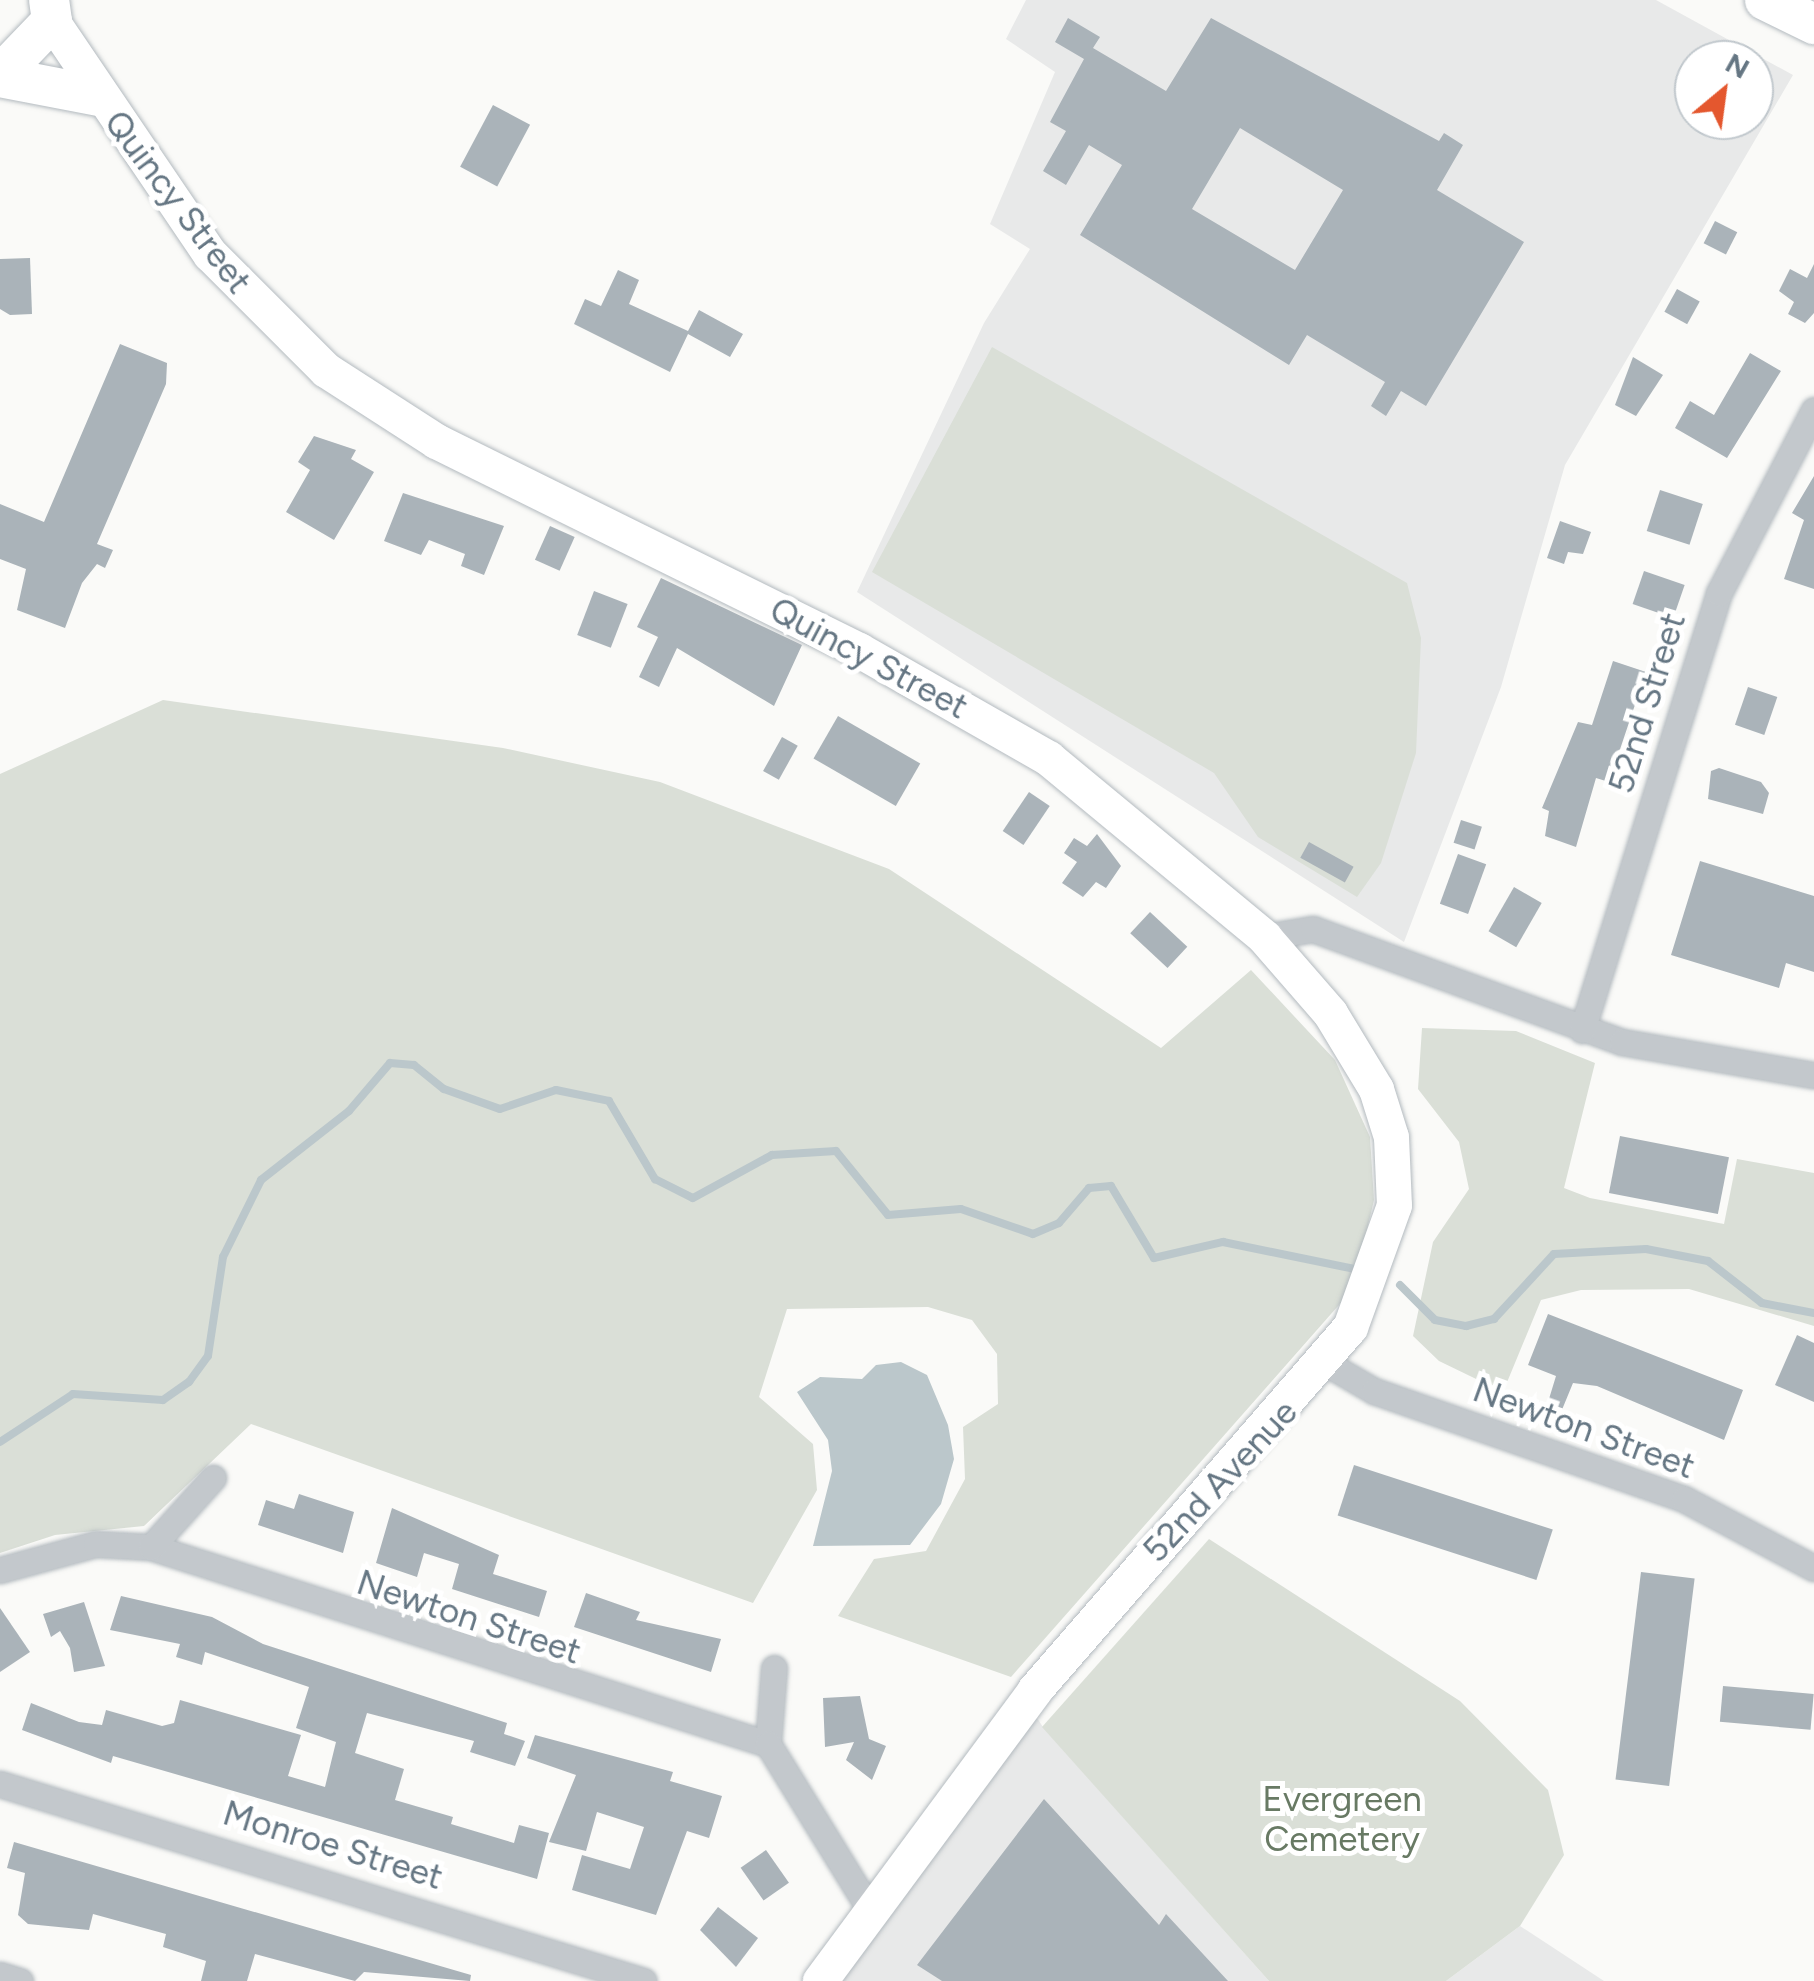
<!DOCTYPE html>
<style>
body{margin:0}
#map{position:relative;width:1814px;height:1981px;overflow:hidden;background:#fafaf8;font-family:Figtree,sans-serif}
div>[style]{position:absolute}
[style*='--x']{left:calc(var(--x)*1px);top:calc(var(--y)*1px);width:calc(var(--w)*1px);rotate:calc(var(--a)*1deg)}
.built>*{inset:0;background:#e8e9e9}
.green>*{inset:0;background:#dadfd7}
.water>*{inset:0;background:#bbc7cb}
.stream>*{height:8px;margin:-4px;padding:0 4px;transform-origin:4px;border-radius:4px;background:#bbc7cb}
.building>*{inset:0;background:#aab3b9;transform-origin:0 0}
.roads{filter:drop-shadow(0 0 2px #b3babf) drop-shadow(0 0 2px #b3babf)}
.street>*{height:25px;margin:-12.5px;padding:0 12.5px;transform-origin:12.5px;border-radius:12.5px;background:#c3c8cc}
.secondary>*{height:35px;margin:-17.5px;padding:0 17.5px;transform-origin:17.5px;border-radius:17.5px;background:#fff}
.primary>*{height:40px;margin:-20px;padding:0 20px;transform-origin:20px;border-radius:20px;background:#fff}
span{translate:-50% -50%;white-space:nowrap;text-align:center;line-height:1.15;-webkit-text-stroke:10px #fff;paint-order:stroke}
.street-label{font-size:35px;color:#657683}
.park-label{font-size:35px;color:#687a64}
.north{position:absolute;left:1674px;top:40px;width:100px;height:100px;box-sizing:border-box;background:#fff;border:2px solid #c1c8cd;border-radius:50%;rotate:29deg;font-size:28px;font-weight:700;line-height:40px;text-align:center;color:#657683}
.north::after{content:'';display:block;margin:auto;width:35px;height:45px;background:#e4572e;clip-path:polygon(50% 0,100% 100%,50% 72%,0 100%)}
</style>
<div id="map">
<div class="built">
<div style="clip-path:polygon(evenodd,1026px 0,1656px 0,1793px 75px,1565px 465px,1501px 687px,1404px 942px,857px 592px,984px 323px,1030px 249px,990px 224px,1055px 72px,1006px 39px,1026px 0,1694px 60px,1754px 60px,1754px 120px,1694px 120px,1694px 60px)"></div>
<div style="clip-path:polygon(1031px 1709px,1043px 1727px,1269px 1981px,820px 1981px)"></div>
<div style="clip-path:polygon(1520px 1926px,1604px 1981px,1446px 1981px)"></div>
</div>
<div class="green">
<div style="clip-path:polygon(992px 347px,1407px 583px,1421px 638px,1416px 753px,1381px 863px,1357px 897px,1258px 837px,1214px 773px,872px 572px)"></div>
<div style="clip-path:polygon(163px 700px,503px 748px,660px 782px,889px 869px,1161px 1048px,1251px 970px,1335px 1060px,1370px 1137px,1374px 1200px,1353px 1289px,1011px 1677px,838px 1616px,874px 1559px,926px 1551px,965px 1479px,963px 1427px,998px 1404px,997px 1354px,972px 1320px,928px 1307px,787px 1309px,759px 1397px,813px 1444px,817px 1490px,753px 1603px,251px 1424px,144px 1526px,55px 1535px,0 1553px,0 774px)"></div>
<div style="clip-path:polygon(1422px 1028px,1516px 1031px,1595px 1063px,1564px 1188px,1590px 1198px,1724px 1224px,1737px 1159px,1814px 1173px,1814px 1326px,1689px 1289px,1581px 1290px,1541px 1300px,1503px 1392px,1439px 1361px,1413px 1336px,1433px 1242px,1469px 1189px,1459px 1142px,1418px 1089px)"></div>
<div style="clip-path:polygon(1209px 1539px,1460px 1701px,1548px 1790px,1564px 1855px,1520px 1926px,1446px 1981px,1269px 1981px,1042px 1727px)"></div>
</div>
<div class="water">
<div style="clip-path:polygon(901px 1362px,927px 1375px,948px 1425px,954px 1459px,941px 1504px,910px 1545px,813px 1546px,832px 1471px,828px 1440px,797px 1392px,820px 1377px,862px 1379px,876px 1365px)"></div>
</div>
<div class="stream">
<div style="--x:1400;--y:1285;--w:49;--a:45"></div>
<div style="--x:1435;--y:1320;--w:32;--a:11"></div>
<div style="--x:1466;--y:1326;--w:29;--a:-14"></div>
<div style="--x:1494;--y:1319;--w:88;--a:-47.3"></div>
<div style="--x:1554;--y:1254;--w:92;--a:-3.1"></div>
<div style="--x:1646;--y:1249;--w:63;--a:11"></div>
<div style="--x:1708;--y:1261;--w:68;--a:37.9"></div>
<div style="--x:1762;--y:1303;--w:53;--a:10.9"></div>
<div style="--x:0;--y:1442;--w:87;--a:-33.3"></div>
<div style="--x:73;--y:1394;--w:90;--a:3.8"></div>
<div style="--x:163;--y:1400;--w:32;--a:-35"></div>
<div style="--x:189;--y:1382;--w:32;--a:-54"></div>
<div style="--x:208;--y:1356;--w:100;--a:-81.4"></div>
<div style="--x:223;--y:1257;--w:86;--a:-63.7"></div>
<div style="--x:261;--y:1180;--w:112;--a:-38.1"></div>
<div style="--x:349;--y:1111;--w:63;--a:-49.5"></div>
<div style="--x:390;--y:1063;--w:24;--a:5"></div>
<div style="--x:414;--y:1065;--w:38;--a:39"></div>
<div style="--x:444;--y:1089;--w:59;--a:19.7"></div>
<div style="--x:500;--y:1109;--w:59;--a:-18.7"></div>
<div style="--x:556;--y:1090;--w:54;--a:11.7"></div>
<div style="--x:609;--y:1101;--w:91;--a:59.5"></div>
<div style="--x:655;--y:1179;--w:42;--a:26.6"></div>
<div style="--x:693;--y:1198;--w:90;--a:-28.6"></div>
<div style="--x:772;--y:1155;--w:64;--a:-3.6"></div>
<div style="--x:836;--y:1151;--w:82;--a:50.9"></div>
<div style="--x:888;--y:1215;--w:73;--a:-4.7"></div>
<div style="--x:961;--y:1209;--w:76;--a:19.1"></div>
<div style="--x:1033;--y:1234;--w:28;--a:-23"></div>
<div style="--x:1059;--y:1223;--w:46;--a:-49.4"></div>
<div style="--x:1089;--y:1188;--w:22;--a:-5"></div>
<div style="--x:1111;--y:1186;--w:84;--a:59.2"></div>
<div style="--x:1154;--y:1258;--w:71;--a:-13.1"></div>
<div style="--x:1223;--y:1242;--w:139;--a:11.6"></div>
</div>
<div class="building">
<div style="clip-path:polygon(evenodd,1068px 18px,1100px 37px,1093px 48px,1166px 91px,1211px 18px,1439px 141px,1444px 133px,1463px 145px,1437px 190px,1524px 242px,1426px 406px,1401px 391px,1386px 416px,1371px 406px,1385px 382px,1307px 335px,1289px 365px,1080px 235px,1122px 165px,1089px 145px,1066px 185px,1043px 171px,1066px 131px,1050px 122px,1084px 59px,1055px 42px,1068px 18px,1240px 128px,1343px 190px,1295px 270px,1192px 209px,1240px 128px)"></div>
<div style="left:493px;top:105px;width:42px;height:70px;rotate:28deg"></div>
<div style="left:1715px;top:221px;width:25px;height:25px;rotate:27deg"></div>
<div style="clip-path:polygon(30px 258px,32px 314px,10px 315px,0 309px,0 259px)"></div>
<div style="clip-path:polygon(1814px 264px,1814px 313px,1805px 323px,1788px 314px,1794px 302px,1779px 291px,1790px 269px,1807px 278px)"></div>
<div style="clip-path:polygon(618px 270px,639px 280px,629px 304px,688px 331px,699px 310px,743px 334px,730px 357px,688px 334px,670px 372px,574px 324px,585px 299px,601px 306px)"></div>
<div style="left:1677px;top:289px;width:26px;height:26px;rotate:29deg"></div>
<div style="clip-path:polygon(120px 344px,167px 363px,166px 384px,97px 544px,113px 550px,105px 568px,97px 564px,82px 583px,65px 628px,17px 610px,26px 569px,0 559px,0 504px,44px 522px)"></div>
<div style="clip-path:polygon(1750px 353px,1781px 371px,1727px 458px,1675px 428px,1690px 401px,1714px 415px)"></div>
<div style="clip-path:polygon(1633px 357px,1663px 375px,1636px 416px,1615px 405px)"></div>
<div style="clip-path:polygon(314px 436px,356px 450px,351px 459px,374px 472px,334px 540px,286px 512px,310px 470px,298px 462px)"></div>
<div style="clip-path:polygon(1814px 476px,1814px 589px,1784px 579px,1804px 520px,1792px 513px)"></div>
<div style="left:1660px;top:490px;width:45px;height:43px;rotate:18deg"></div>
<div style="clip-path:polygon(403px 493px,504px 526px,484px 575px,461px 566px,465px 554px,429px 540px,421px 555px,384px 541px)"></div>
<div style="clip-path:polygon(1560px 521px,1591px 532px,1583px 554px,1568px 552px,1564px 564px,1547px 558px)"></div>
<div style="left:550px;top:526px;width:27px;height:37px;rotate:24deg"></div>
<div style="left:1644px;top:571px;width:43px;height:35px;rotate:19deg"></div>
<div style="clip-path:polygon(661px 578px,802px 645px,774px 706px,677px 648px,659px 687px,639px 677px,658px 637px,637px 627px)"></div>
<div style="left:594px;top:591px;width:36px;height:47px;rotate:21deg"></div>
<div style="clip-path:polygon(1613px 661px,1646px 672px,1609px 782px,1596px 778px,1576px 847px,1545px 836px,1549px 811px,1542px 808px,1578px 722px,1592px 725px)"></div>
<div style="left:1748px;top:687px;width:31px;height:40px;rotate:19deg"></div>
<div style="left:838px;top:716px;width:95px;height:49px;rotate:30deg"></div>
<div style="left:782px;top:737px;width:18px;height:39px;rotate:29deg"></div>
<div style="clip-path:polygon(1719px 768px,1761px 782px,1769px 793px,1763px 814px,1708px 799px,1711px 771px)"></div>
<div style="left:1029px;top:792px;width:25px;height:47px;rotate:34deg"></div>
<div style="left:1461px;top:820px;width:22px;height:24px;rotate:18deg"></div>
<div style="clip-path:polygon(1097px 834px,1121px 866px,1106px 888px,1096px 882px,1083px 897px,1062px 883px,1077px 862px,1064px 853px,1074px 838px,1087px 846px)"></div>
<div style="left:1309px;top:842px;width:51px;height:18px;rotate:29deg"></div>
<div style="left:1458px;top:854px;width:30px;height:53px;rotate:20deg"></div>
<div style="clip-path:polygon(1700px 861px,1814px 896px,1814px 972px,1786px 963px,1779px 988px,1671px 955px)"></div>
<div style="left:1514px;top:887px;width:32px;height:51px;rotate:30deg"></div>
<div style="left:1150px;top:912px;width:51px;height:29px;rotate:43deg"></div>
<div style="left:1620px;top:1136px;width:111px;height:58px;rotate:11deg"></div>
<div style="clip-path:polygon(1548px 1314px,1743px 1390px,1724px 1440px,1597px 1386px,1573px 1383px,1559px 1417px,1545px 1412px,1556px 1376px,1528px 1365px)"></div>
<div style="clip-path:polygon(1797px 1335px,1814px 1343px,1814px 1402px,1775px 1385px)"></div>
<div style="left:1354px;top:1465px;width:209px;height:53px;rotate:18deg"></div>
<div style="clip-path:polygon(299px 1494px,354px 1512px,343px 1553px,258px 1525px,266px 1500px,294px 1509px)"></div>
<div style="clip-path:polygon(392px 1508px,499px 1555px,493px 1574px,547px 1591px,539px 1617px,452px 1589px,459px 1564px,424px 1553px,417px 1577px,376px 1563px)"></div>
<div style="left:1641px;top:1572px;width:54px;height:209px;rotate:7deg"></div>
<div style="clip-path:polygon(586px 1593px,640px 1612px,636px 1620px,721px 1639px,711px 1672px,574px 1627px)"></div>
<div style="clip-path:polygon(121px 1596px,212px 1617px,263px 1644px,507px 1723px,504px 1734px,525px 1741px,515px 1766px,470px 1752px,474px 1741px,367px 1713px,355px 1753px,404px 1769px,395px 1800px,453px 1817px,451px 1824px,514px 1843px,519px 1825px,549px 1833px,537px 1879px,113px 1756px,111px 1763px,22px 1730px,31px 1703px,79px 1722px,102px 1725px,106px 1710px,162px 1726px,174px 1723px,180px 1700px,301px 1735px,288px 1776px,325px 1787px,336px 1742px,296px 1728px,309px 1687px,205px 1652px,202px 1665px,176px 1657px,180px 1644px,110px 1630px)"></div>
<div style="clip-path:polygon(84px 1602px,105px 1666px,74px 1672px,70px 1648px,60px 1631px,51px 1637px,43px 1614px)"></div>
<div style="clip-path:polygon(0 1608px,30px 1652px,0 1672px)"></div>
<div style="left:1723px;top:1686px;width:91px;height:36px;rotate:5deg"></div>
<div style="clip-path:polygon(860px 1696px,869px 1739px,886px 1746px,872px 1780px,846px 1760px,854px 1742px,825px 1747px,823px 1698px)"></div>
<div style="clip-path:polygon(535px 1735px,673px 1772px,670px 1781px,722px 1796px,709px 1838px,687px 1831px,656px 1915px,572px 1890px,582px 1855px,630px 1869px,644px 1827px,597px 1812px,586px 1851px,549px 1842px,576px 1775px,527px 1758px)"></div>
<div style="clip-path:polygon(1044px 1799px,1159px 1925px,1166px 1914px,1228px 1981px,942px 1981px,917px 1965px)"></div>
<div style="clip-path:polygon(14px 1842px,471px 1975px,470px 1981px,364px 1972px,355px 1981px,255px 1954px,247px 1981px,201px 1981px,206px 1961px,163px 1947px,166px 1934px,93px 1914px,89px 1930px,28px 1924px,18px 1915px,25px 1873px,7px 1868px)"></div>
<div style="left:766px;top:1850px;width:40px;height:31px;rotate:55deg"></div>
<div style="clip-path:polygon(718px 1907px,758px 1938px,736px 1967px,700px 1930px)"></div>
</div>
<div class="roads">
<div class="street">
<div style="--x:1264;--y:937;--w:50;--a:-9.3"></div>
<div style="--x:1313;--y:929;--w:329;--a:20.1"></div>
<div style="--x:1622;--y:1042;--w:195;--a:9.8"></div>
<div style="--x:1582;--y:1030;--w:458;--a:-72.6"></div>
<div style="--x:1719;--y:593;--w:206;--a:-62.6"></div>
<div style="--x:1326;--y:1363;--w:56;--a:30.3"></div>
<div style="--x:1374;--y:1391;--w:328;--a:19.2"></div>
<div style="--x:1684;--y:1499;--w:147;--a:28"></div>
<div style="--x:151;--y:1547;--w:648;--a:17.71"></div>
<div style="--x:0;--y:1570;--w:99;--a:-15.2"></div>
<div style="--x:96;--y:1544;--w:55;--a:3.1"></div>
<div style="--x:151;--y:1547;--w:93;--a:-48.1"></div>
<div style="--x:774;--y:1668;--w:76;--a:94.5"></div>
<div style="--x:768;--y:1744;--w:198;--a:58.4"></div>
<div style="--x:0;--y:1784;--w:673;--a:17.01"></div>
<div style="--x:0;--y:1975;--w:21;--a:17"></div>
</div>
<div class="secondary">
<div style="--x:52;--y:21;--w:282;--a:55.9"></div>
<div style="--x:210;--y:254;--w:164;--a:45"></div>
<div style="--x:326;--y:370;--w:131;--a:32.8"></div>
<div style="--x:436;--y:441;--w:472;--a:26.3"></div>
<div style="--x:859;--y:650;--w:218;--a:29.7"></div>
<div style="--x:1048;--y:758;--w:281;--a:39.6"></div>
<div style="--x:1264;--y:937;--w:101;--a:49"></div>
<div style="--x:1330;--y:1013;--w:89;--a:58.8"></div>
<div style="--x:1376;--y:1089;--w:50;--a:72.6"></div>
<div style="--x:1391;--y:1137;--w:68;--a:87.5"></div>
<div style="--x:1394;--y:1205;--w:130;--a:109.8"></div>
<div style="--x:1350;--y:1327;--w:481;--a:131"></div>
<div style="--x:1035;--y:1690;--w:362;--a:126.5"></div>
</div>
<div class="primary">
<div style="--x:1765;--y:0;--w:55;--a:26.1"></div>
<div style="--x:0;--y:75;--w:75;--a:-46.1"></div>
<div style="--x:52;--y:21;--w:21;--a:-98"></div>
<div style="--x:0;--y:77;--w:101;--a:10.9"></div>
</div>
</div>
<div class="street-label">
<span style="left:178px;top:202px;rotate:53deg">Quincy Street</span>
<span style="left:869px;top:658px;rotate:28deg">Quincy Street</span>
<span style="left:1647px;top:703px;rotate:-73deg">52nd Street</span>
<span style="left:1584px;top:1428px;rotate:20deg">Newton Street</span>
<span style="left:1220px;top:1481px;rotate:-47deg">52nd Avenue</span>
<span style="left:469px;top:1617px;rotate:18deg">Newton Street</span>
<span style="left:333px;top:1845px;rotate:17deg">Monroe Street</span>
</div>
<div class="park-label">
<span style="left:1342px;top:1819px">Evergreen<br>Cemetery</span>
</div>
<div class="north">N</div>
</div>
